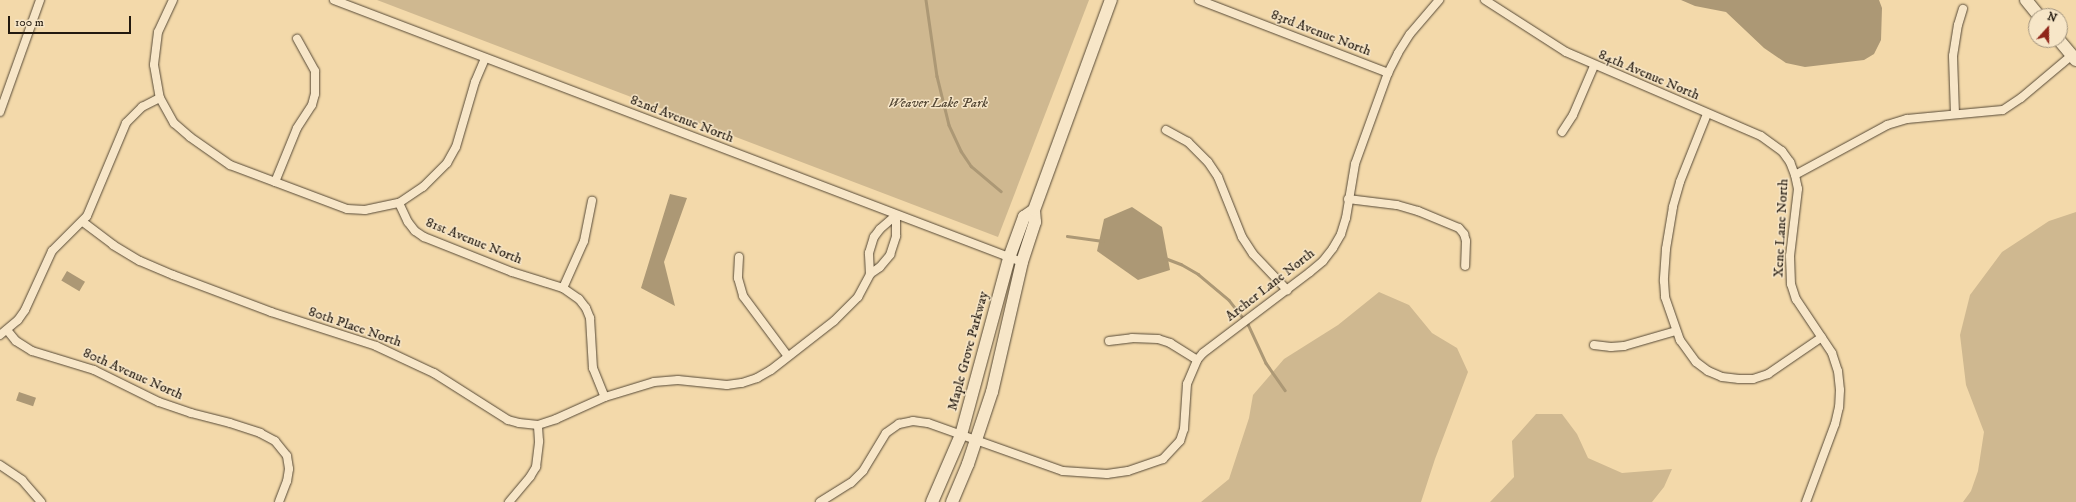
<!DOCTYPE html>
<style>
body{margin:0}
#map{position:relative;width:2076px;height:502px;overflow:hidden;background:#f3d9aa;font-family:"IM FELL DW Pica",serif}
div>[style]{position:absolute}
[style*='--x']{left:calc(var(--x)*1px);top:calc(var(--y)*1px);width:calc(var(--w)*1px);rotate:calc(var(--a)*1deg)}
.green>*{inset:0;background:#cfb890}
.water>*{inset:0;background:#ac9875;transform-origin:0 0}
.stream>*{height:2.5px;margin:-1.25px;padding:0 1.25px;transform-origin:1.25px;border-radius:1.25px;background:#ac9875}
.roads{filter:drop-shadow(0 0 1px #564936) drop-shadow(0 0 1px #564936)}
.minor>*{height:8px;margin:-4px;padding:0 4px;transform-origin:4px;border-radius:4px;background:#f7e6c8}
.secondary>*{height:12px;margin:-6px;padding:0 6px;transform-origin:6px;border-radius:6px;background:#f7e6c8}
span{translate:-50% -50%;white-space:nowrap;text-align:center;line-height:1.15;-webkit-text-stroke:3px #f7e6c8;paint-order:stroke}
.street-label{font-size:14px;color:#22190f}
.park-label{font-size:14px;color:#564936;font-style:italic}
.north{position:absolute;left:2028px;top:8px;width:40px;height:40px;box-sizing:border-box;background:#f7e6c8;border:1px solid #a2947e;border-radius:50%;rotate:21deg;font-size:11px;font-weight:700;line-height:16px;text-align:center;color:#22190f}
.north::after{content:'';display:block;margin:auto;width:14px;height:18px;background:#8f2418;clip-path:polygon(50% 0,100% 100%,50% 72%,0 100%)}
.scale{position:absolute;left:8px;top:16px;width:123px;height:18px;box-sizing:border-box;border:2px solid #22190f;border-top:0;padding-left:5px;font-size:12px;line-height:14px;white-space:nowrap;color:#22190f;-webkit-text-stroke:3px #f7e6c8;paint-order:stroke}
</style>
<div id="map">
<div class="green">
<div style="clip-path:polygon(377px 0,1089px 0,998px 237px)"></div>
<div style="clip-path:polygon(2076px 212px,2076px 502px,1963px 502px,1971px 491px,1978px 471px,1984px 432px,1966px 385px,1960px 335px,1970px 295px,2002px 252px,2049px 221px)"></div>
<div style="clip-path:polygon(1379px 292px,1409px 305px,1432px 333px,1457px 348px,1468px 372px,1435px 459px,1421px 502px,1201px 502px,1229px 479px,1249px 418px,1253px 395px,1284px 359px,1338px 325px)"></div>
<div style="clip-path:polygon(1536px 414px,1562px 414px,1577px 434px,1588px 458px,1622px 473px,1672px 469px,1664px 487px,1652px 502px,1490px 502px,1514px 477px,1512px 441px)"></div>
</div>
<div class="water">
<div style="clip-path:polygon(1681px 0,1879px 0,1882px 8px,1881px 40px,1874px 54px,1864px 60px,1805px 67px,1786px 63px,1764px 48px,1726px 12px,1695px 6px)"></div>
<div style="clip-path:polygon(670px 194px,687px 198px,664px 262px,675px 306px,641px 288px)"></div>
<div style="clip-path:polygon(1132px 207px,1162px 227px,1170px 270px,1138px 280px,1097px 251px,1104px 219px)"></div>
<div style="left:67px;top:271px;width:21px;height:11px;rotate:31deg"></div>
<div style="left:19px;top:392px;width:18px;height:9px;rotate:19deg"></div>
</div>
<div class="stream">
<div style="--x:926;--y:0;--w:77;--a:81.8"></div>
<div style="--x:937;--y:76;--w:50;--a:76.2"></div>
<div style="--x:949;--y:125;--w:29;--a:65"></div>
<div style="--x:961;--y:151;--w:18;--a:56"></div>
<div style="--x:971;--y:166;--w:39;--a:40"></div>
<div style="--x:1067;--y:236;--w:36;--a:8"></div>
<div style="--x:1165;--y:258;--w:17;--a:21"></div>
<div style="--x:1181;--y:264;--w:20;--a:30"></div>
<div style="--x:1198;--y:274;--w:40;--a:40"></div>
<div style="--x:1229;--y:300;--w:31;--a:52"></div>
<div style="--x:1248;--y:324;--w:43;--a:65.2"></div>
<div style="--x:1266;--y:363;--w:33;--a:55"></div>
</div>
<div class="roads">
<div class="minor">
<div style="--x:173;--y:0;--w:35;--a:115"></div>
<div style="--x:158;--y:32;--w:33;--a:97"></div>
<div style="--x:154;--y:65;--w:34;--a:80"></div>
<div style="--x:160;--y:98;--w:29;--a:61"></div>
<div style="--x:174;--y:123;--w:21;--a:41"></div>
<div style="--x:190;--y:137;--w:49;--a:35"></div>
<div style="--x:230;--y:165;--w:125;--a:20.6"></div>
<div style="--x:347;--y:209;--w:18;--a:3"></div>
<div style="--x:365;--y:210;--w:35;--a:-12"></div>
<div style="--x:399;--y:203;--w:29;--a:-34"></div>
<div style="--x:423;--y:187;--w:34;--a:-45"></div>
<div style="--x:447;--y:163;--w:18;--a:-61"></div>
<div style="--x:456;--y:147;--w:68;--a:-73.7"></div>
<div style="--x:475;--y:82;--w:26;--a:-67"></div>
<div style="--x:334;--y:0;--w:736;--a:20.85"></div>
<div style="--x:1199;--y:0;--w:203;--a:21.1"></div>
<div style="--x:1485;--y:0;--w:96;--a:32.7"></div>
<div style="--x:1566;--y:52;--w:212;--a:23.3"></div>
<div style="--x:1761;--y:136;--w:26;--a:36"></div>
<div style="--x:1782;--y:151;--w:14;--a:54"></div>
<div style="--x:1790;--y:162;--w:14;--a:69"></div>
<div style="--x:1795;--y:175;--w:14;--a:78"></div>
<div style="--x:1798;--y:189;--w:67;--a:96.8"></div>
<div style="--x:1790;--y:256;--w:28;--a:88"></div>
<div style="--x:1791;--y:284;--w:16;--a:72"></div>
<div style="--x:1796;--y:299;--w:65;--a:56.3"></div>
<div style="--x:1832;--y:353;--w:19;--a:72"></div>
<div style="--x:1838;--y:371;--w:19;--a:84"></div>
<div style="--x:1840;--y:390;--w:17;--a:93"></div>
<div style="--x:1839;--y:407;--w:17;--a:103"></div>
<div style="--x:1835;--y:424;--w:83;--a:110.4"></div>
<div style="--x:0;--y:112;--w:119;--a:-70.3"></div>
<div style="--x:1707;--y:114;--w:73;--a:111.7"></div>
<div style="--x:1680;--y:182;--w:26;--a:106"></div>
<div style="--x:1673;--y:207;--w:43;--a:99.5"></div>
<div style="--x:1666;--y:249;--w:32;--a:94"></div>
<div style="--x:1664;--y:281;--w:16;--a:86"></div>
<div style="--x:1665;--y:297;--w:46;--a:70.8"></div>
<div style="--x:1680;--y:340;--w:27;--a:54"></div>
<div style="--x:1696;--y:362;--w:15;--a:37"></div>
<div style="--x:1708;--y:371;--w:15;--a:23"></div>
<div style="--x:1722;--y:377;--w:17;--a:7"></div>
<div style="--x:1739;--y:379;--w:14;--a:0"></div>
<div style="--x:1753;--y:379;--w:16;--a:-18"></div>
<div style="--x:1768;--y:374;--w:65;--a:-34.4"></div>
<div style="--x:1955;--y:114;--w:58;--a:-92"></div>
<div style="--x:1953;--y:56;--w:31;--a:-81"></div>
<div style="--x:1958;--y:25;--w:17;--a:-73"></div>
<div style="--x:1166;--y:130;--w:25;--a:29"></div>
<div style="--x:1188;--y:142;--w:28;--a:45"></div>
<div style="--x:1208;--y:162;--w:18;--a:56"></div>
<div style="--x:1218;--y:177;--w:65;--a:68.2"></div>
<div style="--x:1242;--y:237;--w:20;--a:57"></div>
<div style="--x:1253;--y:254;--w:50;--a:46.6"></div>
<div style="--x:1562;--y:132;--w:20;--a:-57"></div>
<div style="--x:1573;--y:115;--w:53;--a:-66.8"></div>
<div style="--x:1795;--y:175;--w:105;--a:-28.5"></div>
<div style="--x:1887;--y:125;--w:21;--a:-17"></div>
<div style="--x:1907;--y:119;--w:96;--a:-5.4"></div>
<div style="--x:2003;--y:110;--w:22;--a:-34"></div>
<div style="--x:2021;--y:98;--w:67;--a:-40.1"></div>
<div style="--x:275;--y:182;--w:58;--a:-67.8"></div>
<div style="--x:297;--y:128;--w:27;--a:-57"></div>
<div style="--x:312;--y:105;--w:11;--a:-75"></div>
<div style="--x:315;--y:94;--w:23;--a:-90"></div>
<div style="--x:315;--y:71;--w:37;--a:-119"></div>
<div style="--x:1348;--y:199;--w:49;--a:7"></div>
<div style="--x:1397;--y:205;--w:22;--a:16"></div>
<div style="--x:1418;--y:211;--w:44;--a:22.5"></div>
<div style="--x:1459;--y:228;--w:8;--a:50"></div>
<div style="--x:1464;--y:234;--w:7;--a:74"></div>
<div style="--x:1466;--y:241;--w:25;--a:92"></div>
<div style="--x:399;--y:203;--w:21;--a:65"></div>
<div style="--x:408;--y:222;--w:11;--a:52"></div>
<div style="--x:415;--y:231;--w:11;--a:34"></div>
<div style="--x:424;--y:237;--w:95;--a:21.7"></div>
<div style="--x:512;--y:272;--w:53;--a:17.4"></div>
<div style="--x:563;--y:288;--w:19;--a:35"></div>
<div style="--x:579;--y:299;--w:11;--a:52"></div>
<div style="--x:586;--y:308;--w:11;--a:68"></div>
<div style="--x:590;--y:318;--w:50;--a:86.6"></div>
<div style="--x:593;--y:368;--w:31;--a:68"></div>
<div style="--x:83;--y:222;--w:38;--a:37"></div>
<div style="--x:113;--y:245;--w:31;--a:31"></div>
<div style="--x:140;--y:261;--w:36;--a:23"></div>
<div style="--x:173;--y:275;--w:105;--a:20.7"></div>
<div style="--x:271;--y:312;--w:110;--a:17.9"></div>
<div style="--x:376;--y:346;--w:64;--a:25"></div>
<div style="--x:434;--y:373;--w:88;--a:32.4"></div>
<div style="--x:508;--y:420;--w:11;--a:15"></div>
<div style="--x:519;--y:423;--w:19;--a:6"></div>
<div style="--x:538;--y:425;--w:19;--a:-18"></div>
<div style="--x:556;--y:419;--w:54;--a:-24.2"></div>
<div style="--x:605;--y:397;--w:51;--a:-17"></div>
<div style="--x:654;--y:382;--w:24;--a:-5"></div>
<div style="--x:678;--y:380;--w:49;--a:5.8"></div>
<div style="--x:727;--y:385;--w:15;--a:-8"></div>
<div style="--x:742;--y:383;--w:16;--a:-18"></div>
<div style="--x:757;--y:378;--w:16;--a:-30"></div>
<div style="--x:771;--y:370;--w:80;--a:-37.9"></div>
<div style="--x:834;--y:321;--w:34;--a:-45"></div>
<div style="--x:858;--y:297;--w:26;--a:-62"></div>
<div style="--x:870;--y:274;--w:12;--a:-35"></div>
<div style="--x:880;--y:267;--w:16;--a:-50"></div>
<div style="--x:890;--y:255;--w:20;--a:-72"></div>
<div style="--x:896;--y:236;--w:21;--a:-90"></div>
<div style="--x:739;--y:257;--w:21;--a:93"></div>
<div style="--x:738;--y:278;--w:19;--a:74"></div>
<div style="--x:743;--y:296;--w:74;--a:53.3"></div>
<div style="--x:870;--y:274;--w:21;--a:-93"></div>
<div style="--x:869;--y:253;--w:17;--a:-73"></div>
<div style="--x:874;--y:237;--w:10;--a:-53"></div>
<div style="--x:880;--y:229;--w:21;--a:-41"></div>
<div style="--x:563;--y:288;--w:51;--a:-65.9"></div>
<div style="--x:584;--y:241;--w:41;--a:-78.7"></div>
<div style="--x:7;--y:330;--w:14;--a:51"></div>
<div style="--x:16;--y:341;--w:19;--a:32"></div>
<div style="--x:32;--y:351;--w:65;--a:17"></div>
<div style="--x:94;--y:370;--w:72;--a:26.2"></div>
<div style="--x:159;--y:402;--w:34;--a:19"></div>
<div style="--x:191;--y:413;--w:40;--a:14.4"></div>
<div style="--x:230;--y:423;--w:32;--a:18"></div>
<div style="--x:260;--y:433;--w:17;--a:28"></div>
<div style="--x:275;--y:441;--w:19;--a:51"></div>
<div style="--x:287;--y:456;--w:13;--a:81"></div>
<div style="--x:289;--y:469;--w:12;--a:99"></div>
<div style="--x:287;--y:481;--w:22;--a:111"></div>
<div style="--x:0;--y:335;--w:23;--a:-40"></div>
<div style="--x:18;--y:320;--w:12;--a:-55"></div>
<div style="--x:25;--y:310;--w:65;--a:-65.4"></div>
<div style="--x:52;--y:251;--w:49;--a:-45"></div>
<div style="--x:87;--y:216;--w:101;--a:-67.2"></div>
<div style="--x:126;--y:123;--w:23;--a:-45"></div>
<div style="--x:142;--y:107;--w:20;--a:-27"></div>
<div style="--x:1109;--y:341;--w:23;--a:-7"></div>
<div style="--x:1132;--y:338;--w:26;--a:2"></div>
<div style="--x:1158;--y:339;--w:13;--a:18"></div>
<div style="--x:1170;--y:343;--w:32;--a:32"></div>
<div style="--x:1594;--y:345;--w:17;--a:7"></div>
<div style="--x:1611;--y:347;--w:13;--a:-4"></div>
<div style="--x:1624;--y:346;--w:54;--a:-16.1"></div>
<div style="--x:0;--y:465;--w:27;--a:34"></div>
<div style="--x:22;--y:480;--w:29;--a:49"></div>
<div style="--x:509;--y:502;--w:33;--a:-50"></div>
<div style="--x:530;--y:477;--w:12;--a:-59"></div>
<div style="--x:536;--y:467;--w:26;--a:-83"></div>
<div style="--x:539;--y:441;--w:16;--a:-94"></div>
<div style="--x:820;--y:502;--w:36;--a:-32"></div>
<div style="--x:851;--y:483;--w:17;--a:-45"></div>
<div style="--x:863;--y:471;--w:44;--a:-58.8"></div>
<div style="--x:886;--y:433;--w:16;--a:-35"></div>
<div style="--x:899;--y:424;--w:14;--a:-12"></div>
<div style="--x:913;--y:421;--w:15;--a:8"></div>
<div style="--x:928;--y:423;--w:143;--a:19.6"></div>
<div style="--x:1063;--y:471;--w:44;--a:3.9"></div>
<div style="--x:1107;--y:474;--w:21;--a:-8"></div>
<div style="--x:1128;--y:471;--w:37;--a:-19"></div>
<div style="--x:1163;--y:459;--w:25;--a:-47"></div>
<div style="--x:1180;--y:441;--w:13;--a:-72"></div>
<div style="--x:1184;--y:429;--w:45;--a:-86.2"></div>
<div style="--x:1187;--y:384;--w:26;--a:-67"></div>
<div style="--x:1197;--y:360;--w:9;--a:-49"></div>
<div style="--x:1203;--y:353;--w:134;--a:-37.1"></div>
<div style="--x:1310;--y:272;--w:17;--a:-40"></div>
<div style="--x:1323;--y:261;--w:16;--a:-52"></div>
<div style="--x:1333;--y:248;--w:16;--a:-60"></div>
<div style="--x:1341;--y:234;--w:17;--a:-73"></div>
<div style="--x:1346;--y:218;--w:55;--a:-80.5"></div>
<div style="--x:1355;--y:164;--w:97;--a:-70.1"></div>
<div style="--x:1388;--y:73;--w:22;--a:-63"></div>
<div style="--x:1398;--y:53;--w:22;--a:-58"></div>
<div style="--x:1410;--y:34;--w:45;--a:-49.5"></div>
</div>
<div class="secondary">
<div style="--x:2026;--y:0;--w:21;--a:51"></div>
<div style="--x:2059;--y:40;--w:26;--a:50"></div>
<div style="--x:932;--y:502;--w:73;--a:-66.6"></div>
<div style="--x:961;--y:435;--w:183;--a:-74.8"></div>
<div style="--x:1009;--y:258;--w:44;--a:-69.9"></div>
<div style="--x:1024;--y:217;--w:12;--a:-35"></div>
<div style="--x:952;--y:502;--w:41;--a:-67.2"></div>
<div style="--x:968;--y:464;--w:76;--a:-71.6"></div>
<div style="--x:992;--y:392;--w:133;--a:-77"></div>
<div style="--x:1022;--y:262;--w:42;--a:-72"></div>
<div style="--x:1035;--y:222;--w:12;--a:-95"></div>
<div style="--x:1034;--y:210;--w:224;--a:-69.9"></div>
</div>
</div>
<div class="street-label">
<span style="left:1321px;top:33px;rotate:21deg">83rd Avenue North</span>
<span style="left:1649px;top:75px;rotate:23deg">84th Avenue North</span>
<span style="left:682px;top:119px;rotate:21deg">82nd Avenue North</span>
<span style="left:1781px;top:228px;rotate:-87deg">Xene Lane North</span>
<span style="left:474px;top:241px;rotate:22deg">81st Avenue North</span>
<span style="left:1270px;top:285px;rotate:-38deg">Archer Lane North</span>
<span style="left:355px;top:327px;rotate:19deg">80th Place North</span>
<span style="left:968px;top:351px;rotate:-75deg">Maple Grove Parkway</span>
<span style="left:133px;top:374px;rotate:24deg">80th Avenue North</span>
</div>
<div class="park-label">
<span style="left:938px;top:103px">Weaver Lake Park</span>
</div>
<div class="north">N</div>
<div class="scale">100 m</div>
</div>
